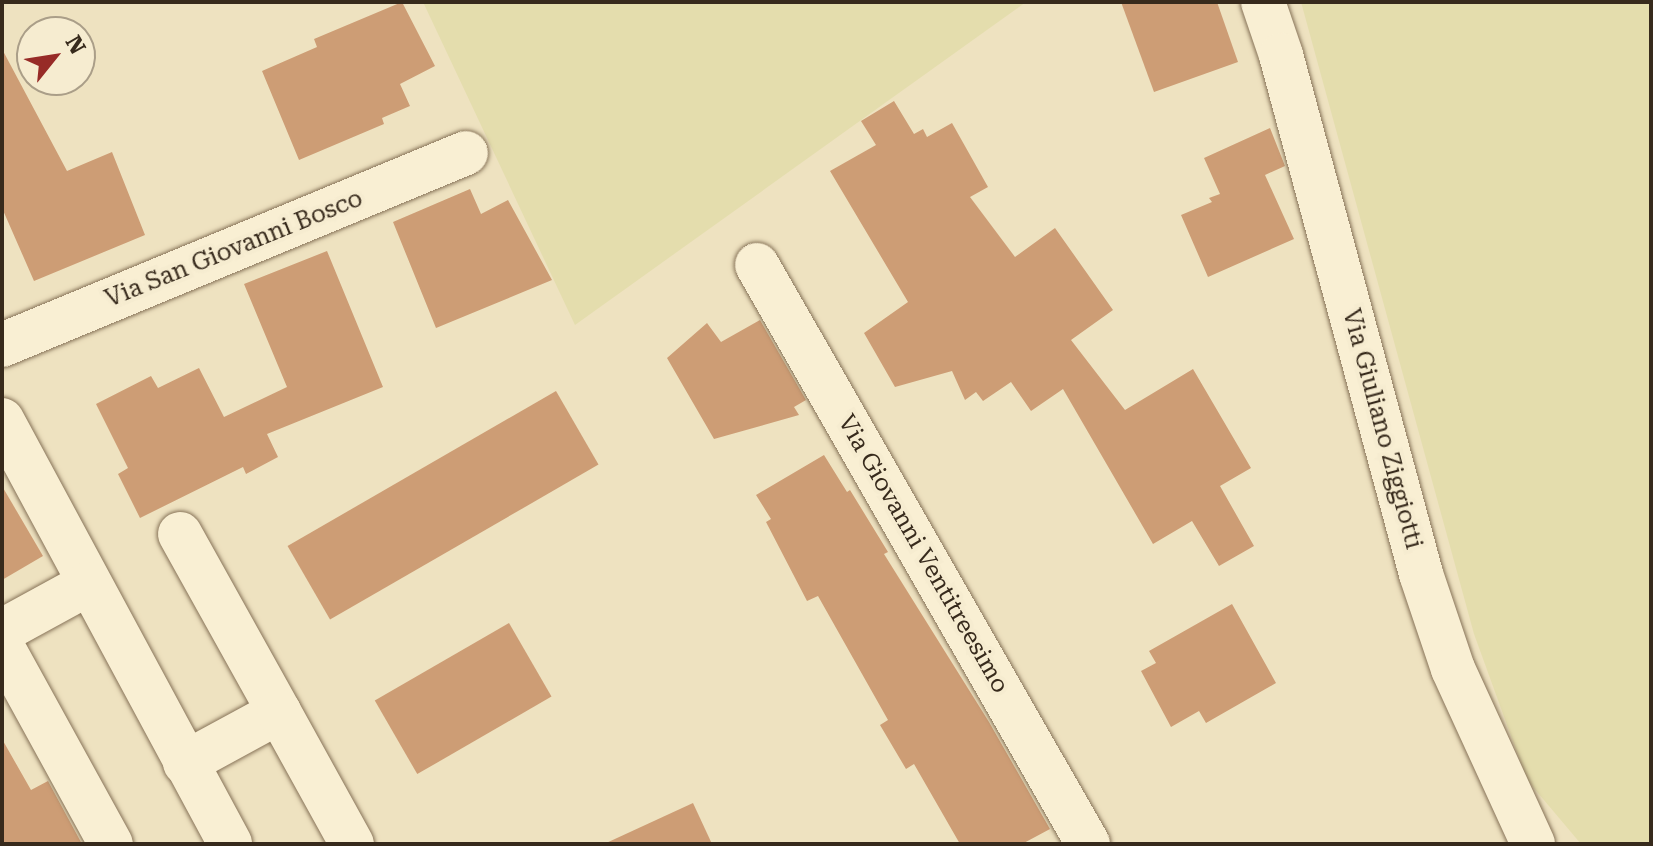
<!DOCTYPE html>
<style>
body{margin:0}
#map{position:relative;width:1653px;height:846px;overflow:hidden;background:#eee2c0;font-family:"Roboto Serif",serif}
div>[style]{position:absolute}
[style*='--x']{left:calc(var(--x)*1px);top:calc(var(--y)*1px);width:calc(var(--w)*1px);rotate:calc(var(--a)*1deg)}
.farmland>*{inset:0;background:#e4ddad}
.building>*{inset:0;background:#cd9d75;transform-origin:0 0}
.roads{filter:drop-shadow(0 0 2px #877358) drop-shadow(0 0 2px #877358)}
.minor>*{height:44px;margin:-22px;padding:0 22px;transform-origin:22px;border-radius:22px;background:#f9efd3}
span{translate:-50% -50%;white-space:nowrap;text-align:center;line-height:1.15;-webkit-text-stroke:8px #f6ecd0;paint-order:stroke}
.street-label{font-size:24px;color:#372a1c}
.frame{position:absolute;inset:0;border:4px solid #372a1c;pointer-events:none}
.north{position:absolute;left:16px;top:16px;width:80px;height:80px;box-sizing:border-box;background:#f6ecd0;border:2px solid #aa9e88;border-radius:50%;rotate:60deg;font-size:22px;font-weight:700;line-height:32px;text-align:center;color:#372a1c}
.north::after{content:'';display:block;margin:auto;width:28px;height:36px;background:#972b27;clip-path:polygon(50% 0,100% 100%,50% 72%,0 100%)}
</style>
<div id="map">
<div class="farmland">
<div style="clip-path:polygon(423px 2px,1026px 2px,575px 325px)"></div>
<div style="clip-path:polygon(1301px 2px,1651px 2px,1651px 844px,1581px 844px,1527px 780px,1474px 634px)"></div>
</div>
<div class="building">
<div style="clip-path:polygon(402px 2px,435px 66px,400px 84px,410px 106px,382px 118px,384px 124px,299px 160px,262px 71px,317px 47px,314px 39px)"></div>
<div style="clip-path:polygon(1121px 2px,1217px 2px,1238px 62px,1154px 92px)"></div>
<div style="clip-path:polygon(2px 49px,67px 171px,112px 152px,145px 235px,34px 281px,2px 208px)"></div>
<div style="clip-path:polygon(894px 101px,914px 134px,923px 129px,927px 137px,952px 123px,988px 187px,970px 197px,1015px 257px,1055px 228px,1113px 310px,1071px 340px,1125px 410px,1193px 369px,1251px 468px,1220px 486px,1254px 546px,1219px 566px,1192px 521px,1153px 544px,1063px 389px,1031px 411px,1011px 382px,983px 401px,976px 392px,965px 400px,952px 371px,895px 387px,864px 333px,908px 302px,830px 171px,876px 145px,861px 121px)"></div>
<div style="clip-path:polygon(1270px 128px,1285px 166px,1265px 175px,1294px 239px,1208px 277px,1181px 215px,1212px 202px,1209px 198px,1220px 194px,1204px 158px)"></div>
<div style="clip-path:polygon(470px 189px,481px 214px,508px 200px,552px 280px,436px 328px,393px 222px)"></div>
<div style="clip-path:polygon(327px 251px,383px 387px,267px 434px,278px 457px,246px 474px,243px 467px,140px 518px,118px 474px,128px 468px,96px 404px,151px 376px,158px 388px,199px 368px,224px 417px,287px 387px,244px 284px)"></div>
<div style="clip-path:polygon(760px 320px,806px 400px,794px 407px,799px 415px,714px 439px,667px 358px,707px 323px,721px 342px)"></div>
<div style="left:556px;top:391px;width:85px;height:310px;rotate:60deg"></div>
<div style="clip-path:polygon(824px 455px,847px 492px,850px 490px,888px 552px,884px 554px,989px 722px,1050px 829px,1022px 844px,960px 844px,914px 764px,906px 769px,880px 725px,888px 720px,818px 596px,807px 601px,766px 522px,771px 519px,756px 495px)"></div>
<div style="clip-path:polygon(2px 486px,43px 556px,2px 580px)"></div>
<div style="clip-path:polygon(1232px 604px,1276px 683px,1206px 723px,1199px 711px,1171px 727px,1141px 671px,1156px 663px,1149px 651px)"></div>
<div style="left:509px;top:623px;width:85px;height:155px;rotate:60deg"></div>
<div style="clip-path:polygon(2px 739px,31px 790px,48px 781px,82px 844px,2px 844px)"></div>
<div style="clip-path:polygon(693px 803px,712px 844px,604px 844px)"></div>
</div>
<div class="roads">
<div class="minor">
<div style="--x:1263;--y:2;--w:56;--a:71.2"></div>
<div style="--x:1281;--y:55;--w:538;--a:74.9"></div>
<div style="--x:1421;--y:574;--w:100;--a:71.4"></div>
<div style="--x:1453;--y:669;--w:192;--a:65.4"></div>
<div style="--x:757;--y:265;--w:667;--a:60.24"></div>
<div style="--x:2;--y:345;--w:502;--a:-22.48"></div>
<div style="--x:2;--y:420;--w:481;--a:61.7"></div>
<div style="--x:180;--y:534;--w:204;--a:60.9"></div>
<div style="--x:279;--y:712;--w:107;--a:151.5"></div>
<div style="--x:2;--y:631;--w:98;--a:-28.7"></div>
<div style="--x:2;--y:646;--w:226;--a:61.2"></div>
<div style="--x:279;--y:712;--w:151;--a:61.1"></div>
</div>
</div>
<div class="street-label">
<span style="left:234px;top:249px;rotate:-22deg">Via San Giovanni Bosco</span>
<span style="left:1382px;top:429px;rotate:75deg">Via Giuliano Ziggiotti</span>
<span style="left:923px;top:554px;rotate:60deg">Via Giovanni Ventitreesimo</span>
</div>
<div class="frame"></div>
<div class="north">N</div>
</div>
